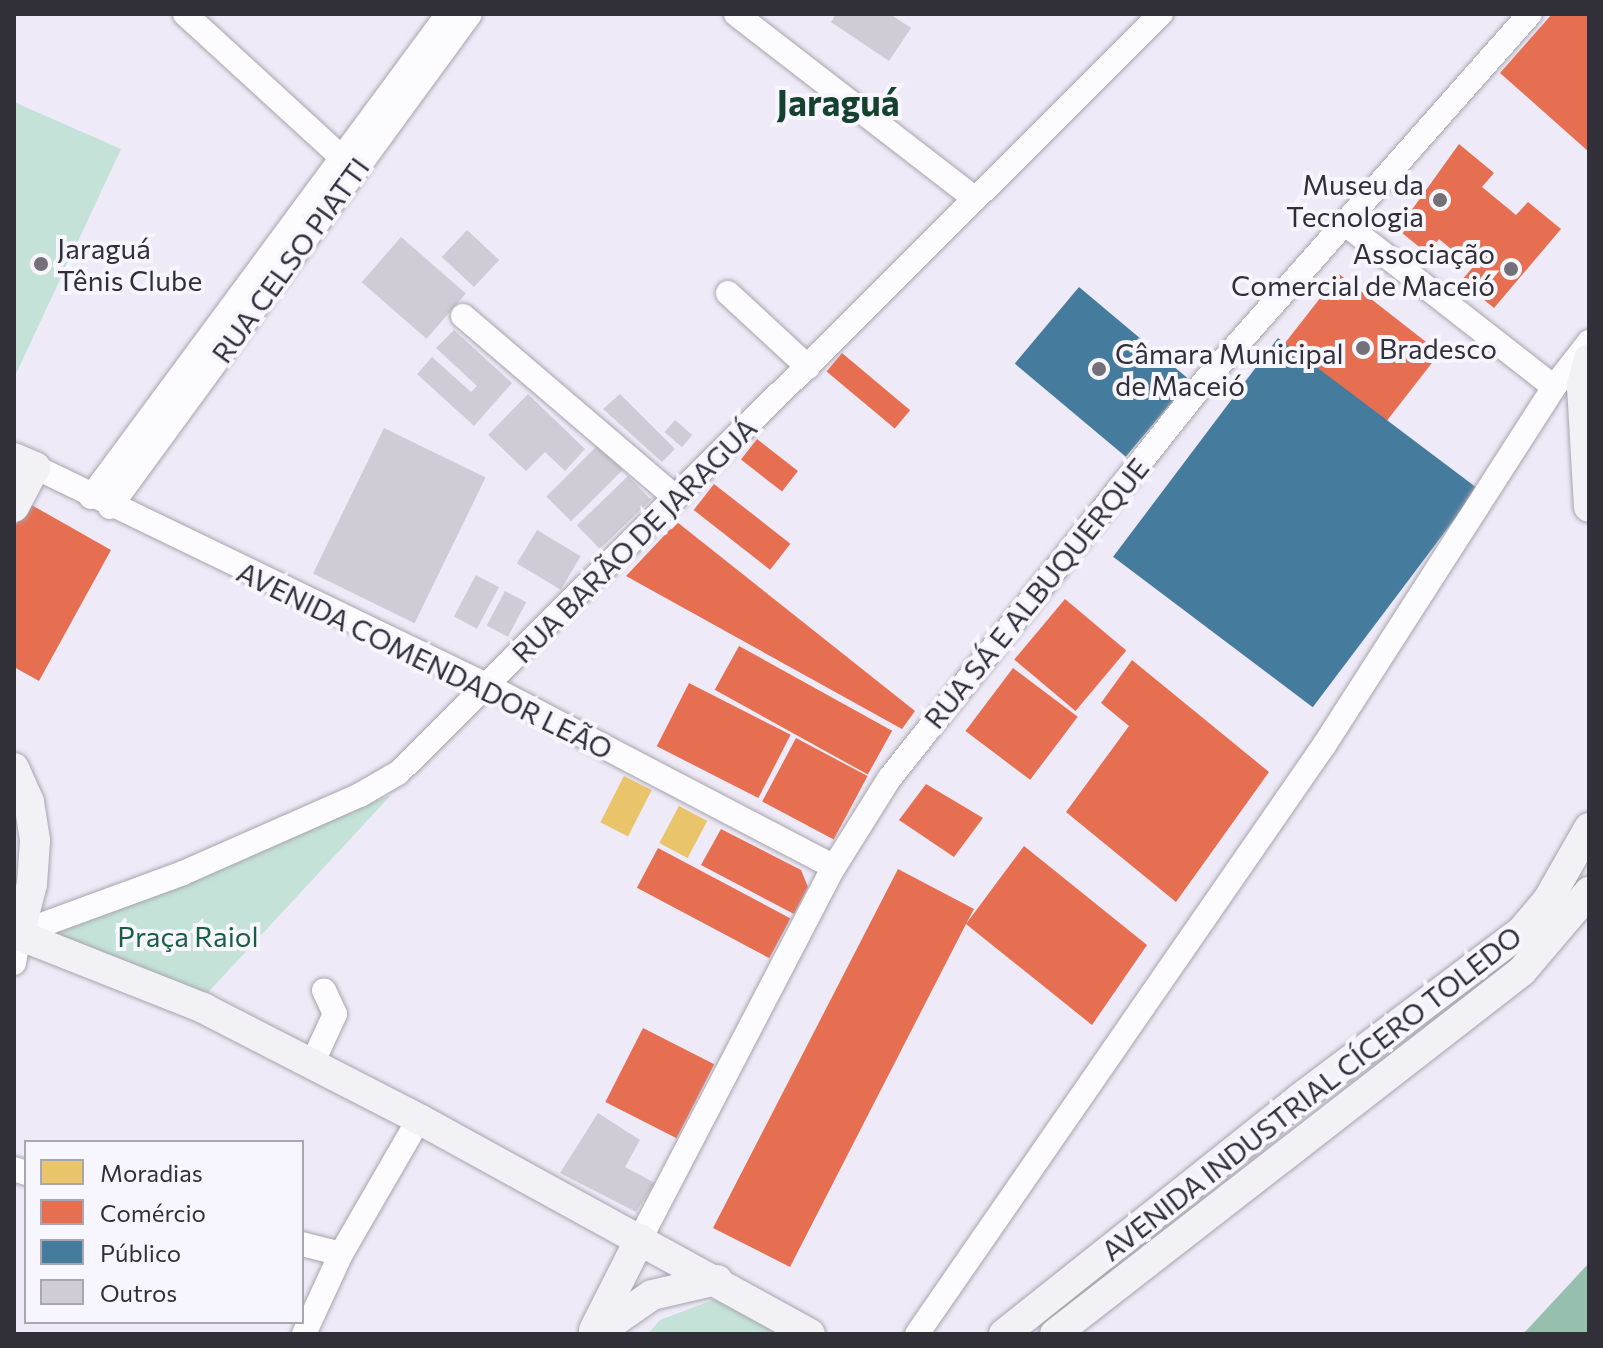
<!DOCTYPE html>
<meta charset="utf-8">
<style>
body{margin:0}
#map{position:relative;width:1603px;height:1348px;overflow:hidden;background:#eeeaf7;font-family:Commissioner,sans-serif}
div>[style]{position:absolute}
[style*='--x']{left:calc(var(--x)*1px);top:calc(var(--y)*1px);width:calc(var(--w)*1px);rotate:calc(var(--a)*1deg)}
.green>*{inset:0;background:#c4e2d7}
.water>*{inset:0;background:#96bfae}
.homes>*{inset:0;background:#e9c46a;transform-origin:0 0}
.shops>*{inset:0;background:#e76f51;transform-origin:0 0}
.public>*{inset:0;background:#457b9d;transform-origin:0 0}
.building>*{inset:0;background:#cfccd6;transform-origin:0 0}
.roads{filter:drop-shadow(0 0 2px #a7a4ae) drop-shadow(0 0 2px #a7a4ae)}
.minor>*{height:24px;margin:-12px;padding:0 12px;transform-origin:12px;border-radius:12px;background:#fcfcfe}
.major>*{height:30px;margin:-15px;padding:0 15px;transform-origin:15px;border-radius:15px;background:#f2f1f6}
.dots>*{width:22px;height:22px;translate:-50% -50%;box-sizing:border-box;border:4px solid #f7f5fe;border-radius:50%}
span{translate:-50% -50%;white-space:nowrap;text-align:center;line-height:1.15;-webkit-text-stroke:8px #f7f5fe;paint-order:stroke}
.poi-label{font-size:28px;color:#312f37}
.right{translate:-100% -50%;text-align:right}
.left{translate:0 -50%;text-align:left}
.street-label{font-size:28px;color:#312f37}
.park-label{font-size:28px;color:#185f42}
.district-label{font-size:36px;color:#15412e;font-weight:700}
.frame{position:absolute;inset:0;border:16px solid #312f37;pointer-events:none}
.legend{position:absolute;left:24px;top:1140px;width:280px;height:184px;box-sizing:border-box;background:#f7f5fe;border:2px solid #a8a6ae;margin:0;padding:10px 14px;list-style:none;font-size:24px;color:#312f37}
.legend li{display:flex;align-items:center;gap:16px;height:40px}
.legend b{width:40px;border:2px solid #a8a6ae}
</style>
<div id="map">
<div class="green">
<div style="clip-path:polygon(14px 102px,121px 149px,14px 378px)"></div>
<div style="clip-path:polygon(391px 795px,201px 1000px,52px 935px,185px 879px)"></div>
<div style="clip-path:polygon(713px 1300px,750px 1313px,781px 1334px,648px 1334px,660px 1320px)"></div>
</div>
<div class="water">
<div style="clip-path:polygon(1589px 1263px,1589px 1334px,1522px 1334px,1524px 1333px)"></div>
</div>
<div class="homes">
<div style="left:624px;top:776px;width:31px;height:52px;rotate:27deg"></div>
<div style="left:679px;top:806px;width:32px;height:42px;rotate:28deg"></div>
</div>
<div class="shops">
<div style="clip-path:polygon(1552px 14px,1589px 14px,1589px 152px,1500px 73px)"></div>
<div style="clip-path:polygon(1459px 144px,1494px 173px,1482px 187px,1516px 215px,1528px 202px,1561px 229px,1494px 308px,1461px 281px,1473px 267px,1439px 239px,1428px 254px,1391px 224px,1406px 206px,1411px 211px)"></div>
<div style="left:1339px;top:274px;width:128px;height:88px;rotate:38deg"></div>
<div style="left:842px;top:353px;width:89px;height:24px;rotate:40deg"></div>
<div style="left:757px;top:439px;width:52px;height:26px;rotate:38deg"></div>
<div style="left:714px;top:484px;width:97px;height:33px;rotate:38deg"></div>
<div style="clip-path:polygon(28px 503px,111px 550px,39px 681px,14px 667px,14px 528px)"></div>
<div style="clip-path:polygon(677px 522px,915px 711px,902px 729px,626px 576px)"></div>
<div style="left:1065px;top:599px;width:80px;height:79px;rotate:40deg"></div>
<div style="left:739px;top:646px;width:175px;height:50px;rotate:29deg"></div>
<div style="clip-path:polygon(1132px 660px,1269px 772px,1176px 902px,1066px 812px,1129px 726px,1101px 703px)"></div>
<div style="left:1013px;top:668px;width:81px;height:79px;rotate:37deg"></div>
<div style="left:689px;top:683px;width:114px;height:71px;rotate:27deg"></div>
<div style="left:796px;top:738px;width:81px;height:72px;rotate:28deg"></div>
<div style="clip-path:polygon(926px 784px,983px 818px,954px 857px,899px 820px)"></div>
<div style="clip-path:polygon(721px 829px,801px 870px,808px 887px,794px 914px,701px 865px)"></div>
<div style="clip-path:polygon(1024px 846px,1147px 945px,1092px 1025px,966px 924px,790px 1267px,713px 1228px,898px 869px,974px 909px,966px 924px)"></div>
<div style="left:658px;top:848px;width:150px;height:45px;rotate:28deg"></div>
<div style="left:643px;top:1028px;width:80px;height:83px;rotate:27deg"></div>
</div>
<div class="public">
<div style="left:1079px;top:287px;width:145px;height:100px;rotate:40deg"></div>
<div style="left:1278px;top:338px;width:250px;height:274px;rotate:37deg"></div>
</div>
<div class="building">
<div style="clip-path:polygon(836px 14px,890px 14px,911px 28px,889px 61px,831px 22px)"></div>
<div style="left:467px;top:230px;width:44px;height:37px;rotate:43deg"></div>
<div style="left:401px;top:237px;width:86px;height:60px;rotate:41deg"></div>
<div style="clip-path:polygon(454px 330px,512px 383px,474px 426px,417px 374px,432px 357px,471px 392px,477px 386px,436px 348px)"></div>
<div style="clip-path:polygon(528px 394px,585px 449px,565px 471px,545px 452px,526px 471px,488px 435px)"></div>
<div style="clip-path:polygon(620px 394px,675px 449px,662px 462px,603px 409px)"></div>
<div style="left:675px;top:420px;width:23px;height:16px;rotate:41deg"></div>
<div style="left:384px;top:428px;width:113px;height:162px;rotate:26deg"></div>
<div style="left:598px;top:445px;width:35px;height:73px;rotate:45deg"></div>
<div style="left:628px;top:476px;width:33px;height:71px;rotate:46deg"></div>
<div style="left:537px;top:530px;width:51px;height:39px;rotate:31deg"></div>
<div style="left:476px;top:575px;width:26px;height:47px;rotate:28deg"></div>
<div style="left:505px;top:591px;width:24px;height:39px;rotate:28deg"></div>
<div style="clip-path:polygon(598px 1113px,640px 1140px,625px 1167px,655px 1183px,636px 1212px,560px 1173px)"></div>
</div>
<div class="roads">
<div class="minor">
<div style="--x:185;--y:14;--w:213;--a:42.5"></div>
<div style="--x:736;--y:14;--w:302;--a:37.7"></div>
<div style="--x:1344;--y:223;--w:266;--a:38"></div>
<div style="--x:728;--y:293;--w:109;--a:42.8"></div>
<div style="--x:463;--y:316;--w:280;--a:40.5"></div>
<div style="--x:35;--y:467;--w:503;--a:25.8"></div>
<div style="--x:488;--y:686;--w:390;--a:27.6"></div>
<div style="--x:91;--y:497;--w:601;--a:-53.53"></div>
<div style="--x:110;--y:507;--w:610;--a:-53.86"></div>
<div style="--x:14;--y:935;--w:180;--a:-20.1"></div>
<div style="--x:183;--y:873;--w:193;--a:-23.8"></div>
<div style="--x:360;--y:795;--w:44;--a:-30.1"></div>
<div style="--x:398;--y:773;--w:1076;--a:-44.85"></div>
<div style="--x:14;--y:963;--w:28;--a:-80"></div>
<div style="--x:312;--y:1064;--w:55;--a:-65.3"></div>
<div style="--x:335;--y:1014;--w:26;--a:-115"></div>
<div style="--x:14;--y:1169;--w:13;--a:18"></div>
<div style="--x:640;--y:1239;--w:420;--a:-62.5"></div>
<div style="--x:834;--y:867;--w:104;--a:-58"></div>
<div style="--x:889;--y:779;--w:508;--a:-51.55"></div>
<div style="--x:1205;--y:381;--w:490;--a:-48.5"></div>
<div style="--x:302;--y:1244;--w:40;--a:14.4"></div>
<div style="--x:304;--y:1334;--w:88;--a:-65.2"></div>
<div style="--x:341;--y:1254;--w:156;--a:-60"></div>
<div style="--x:917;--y:1334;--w:717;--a:-55.34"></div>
<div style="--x:1325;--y:744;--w:424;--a:-57.3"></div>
<div style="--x:1554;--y:387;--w:57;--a:-52.1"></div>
</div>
<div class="major">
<div style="--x:1589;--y:359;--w:28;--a:105"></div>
<div style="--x:1582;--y:386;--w:121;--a:86.7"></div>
<div style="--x:14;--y:458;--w:23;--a:23"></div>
<div style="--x:35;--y:467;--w:45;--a:117.7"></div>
<div style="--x:14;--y:768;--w:37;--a:66"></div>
<div style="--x:29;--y:802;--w:39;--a:81"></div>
<div style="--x:35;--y:841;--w:43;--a:94"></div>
<div style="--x:32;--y:884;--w:53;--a:104.3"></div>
<div style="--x:19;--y:935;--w:198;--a:21.6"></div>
<div style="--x:203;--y:1008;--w:243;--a:27.2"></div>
<div style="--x:419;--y:1119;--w:446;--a:28.8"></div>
<div style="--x:594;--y:1330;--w:102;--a:-63.2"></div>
<div style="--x:596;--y:1334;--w:68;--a:-34.9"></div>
<div style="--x:652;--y:1295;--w:67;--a:-13"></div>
<div style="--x:1004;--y:1334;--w:377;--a:-38.5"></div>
<div style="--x:1299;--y:1099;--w:278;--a:-37"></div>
<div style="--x:1521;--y:932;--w:42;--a:-49.8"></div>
<div style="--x:1548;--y:900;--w:83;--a:-60.3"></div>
<div style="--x:1055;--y:1334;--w:591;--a:-37.86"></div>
<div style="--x:1522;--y:971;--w:104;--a:-49.7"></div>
</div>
</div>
<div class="dots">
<div style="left:1440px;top:200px;background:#73707a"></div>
<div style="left:41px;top:264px;background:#73707a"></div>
<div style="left:1511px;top:269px;background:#73707a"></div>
<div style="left:1363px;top:348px;background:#73707a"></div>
<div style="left:1099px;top:369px;background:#73707a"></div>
</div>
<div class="poi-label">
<span class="right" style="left:1424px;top:200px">Museu da<br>Tecnologia</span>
<span class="left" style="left:57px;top:264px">Jaraguá<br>Tênis Clube</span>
<span class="right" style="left:1495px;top:269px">Associação<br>Comercial de Maceió</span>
<span class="left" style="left:1379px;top:348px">Bradesco</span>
<span class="left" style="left:1115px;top:369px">Câmara Municipal<br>de Maceió</span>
</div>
<div class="street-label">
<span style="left:290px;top:260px;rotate:-54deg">RUA CELSO PIATTI</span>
<span style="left:634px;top:540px;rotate:-45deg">RUA BARÃO DE JARAGUÁ</span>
<span style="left:1036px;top:593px;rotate:-51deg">RUA SÁ E ALBUQUERQUE</span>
<span style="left:425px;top:660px;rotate:26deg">AVENIDA COMENDADOR LEÃO</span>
<span style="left:1311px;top:1093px;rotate:-38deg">AVENIDA INDUSTRIAL CÍCERO TOLEDO</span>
</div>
<div class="park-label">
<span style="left:188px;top:936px">Praça Raiol</span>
</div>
<div class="district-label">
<span style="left:838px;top:102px">Jaraguá</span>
</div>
<div class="frame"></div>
<ul class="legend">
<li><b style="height:22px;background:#e9c46a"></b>Moradias</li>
<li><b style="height:22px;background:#e76f51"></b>Comércio</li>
<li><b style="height:22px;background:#457b9d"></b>Público</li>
<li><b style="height:22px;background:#cfccd6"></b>Outros</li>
</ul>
</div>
